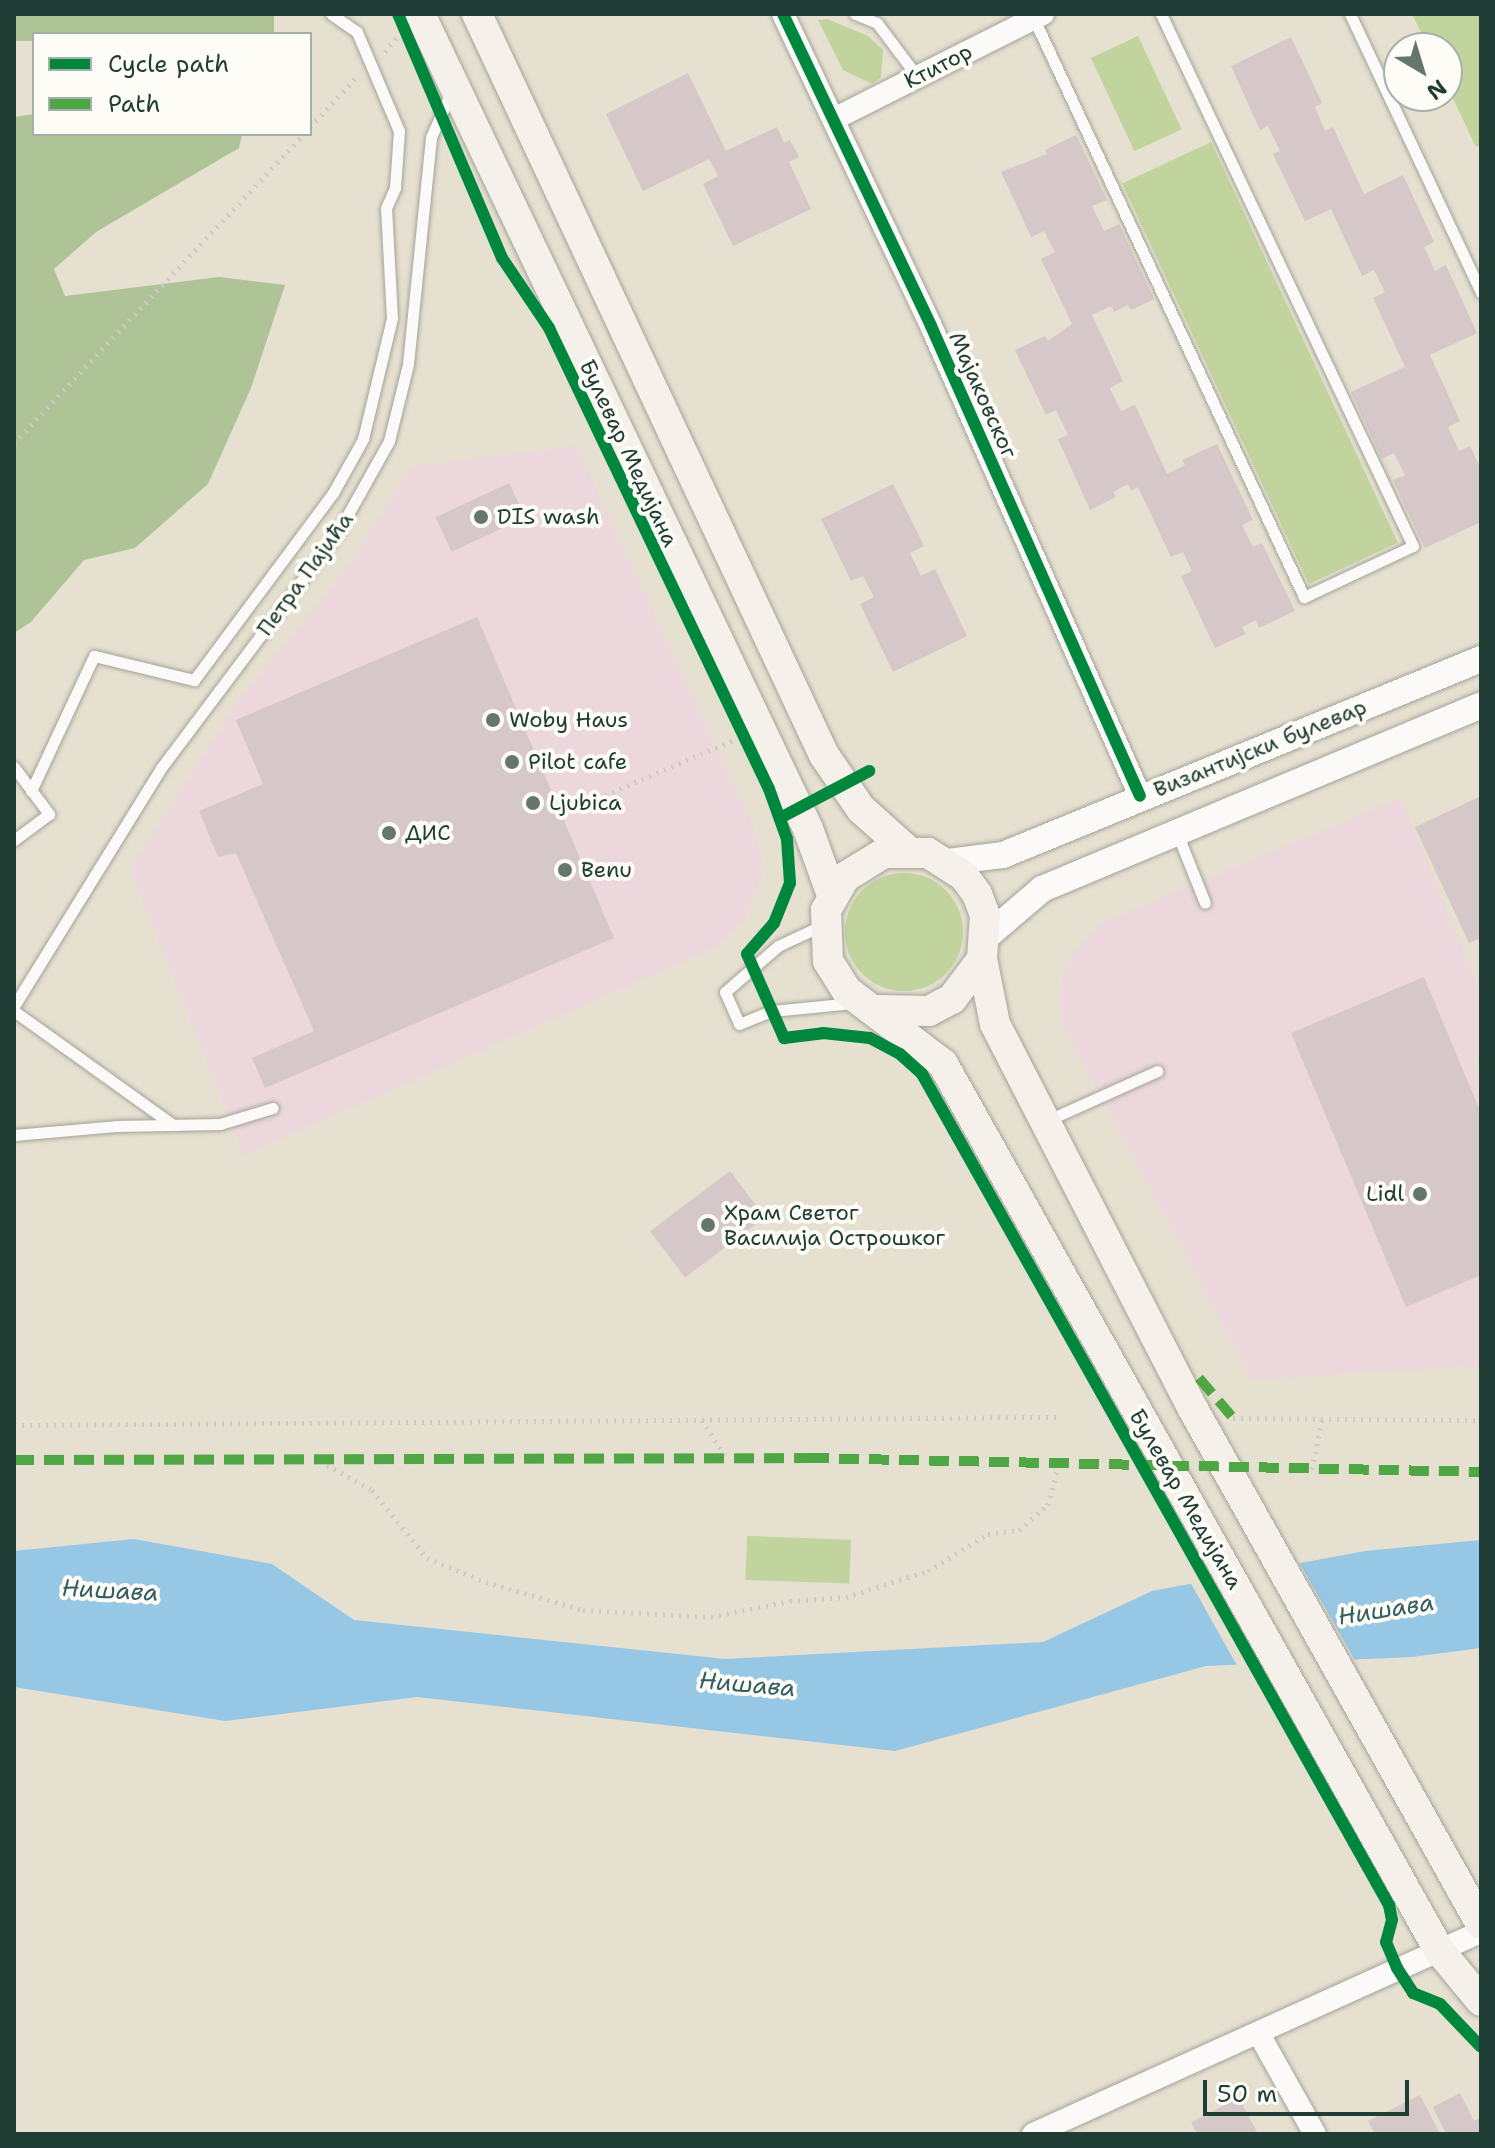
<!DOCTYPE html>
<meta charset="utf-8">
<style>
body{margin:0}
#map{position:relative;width:1495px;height:2148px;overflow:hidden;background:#e6e0d0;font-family:"Shantell Sans",sans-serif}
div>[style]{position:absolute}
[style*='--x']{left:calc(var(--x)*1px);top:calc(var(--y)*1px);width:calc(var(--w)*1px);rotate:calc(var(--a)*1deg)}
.built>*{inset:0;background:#ebd7dc}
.green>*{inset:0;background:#c1d49d;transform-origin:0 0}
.round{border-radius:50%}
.forest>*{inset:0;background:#afc496;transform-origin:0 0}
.water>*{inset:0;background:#96c7e4}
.pier>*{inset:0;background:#e6e0d0}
.building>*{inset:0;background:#d6c7c9;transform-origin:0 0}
.path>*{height:5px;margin-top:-2.5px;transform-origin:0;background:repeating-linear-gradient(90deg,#cacbc6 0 2px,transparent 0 8px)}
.roads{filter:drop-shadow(0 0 2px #a3a499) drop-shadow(0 0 2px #a3a499)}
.service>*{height:11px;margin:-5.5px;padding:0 5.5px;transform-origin:5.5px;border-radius:5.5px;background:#fbfaf8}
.minor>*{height:22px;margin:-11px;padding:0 11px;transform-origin:11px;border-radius:11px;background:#fbfaf8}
.tertiary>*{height:26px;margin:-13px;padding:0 13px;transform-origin:13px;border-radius:13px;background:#fbfaf8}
.secondary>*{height:30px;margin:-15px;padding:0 15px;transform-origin:15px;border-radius:15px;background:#f5f1ea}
.quiet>*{height:10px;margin-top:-5px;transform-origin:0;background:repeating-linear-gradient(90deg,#4fa644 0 20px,transparent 0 30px)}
.cycleway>*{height:12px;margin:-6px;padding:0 6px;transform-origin:6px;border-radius:6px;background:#00873e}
.dots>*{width:22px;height:22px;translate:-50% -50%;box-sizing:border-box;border:4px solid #fdfcf7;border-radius:50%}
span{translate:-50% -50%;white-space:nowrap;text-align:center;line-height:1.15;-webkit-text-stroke:8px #fdfcf7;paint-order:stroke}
.street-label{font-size:22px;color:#1f3d34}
.poi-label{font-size:22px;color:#1f3d34}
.left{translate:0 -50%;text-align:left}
.right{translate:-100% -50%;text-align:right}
.water-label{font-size:24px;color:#345d62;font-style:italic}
.frame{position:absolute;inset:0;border:16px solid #1f3d34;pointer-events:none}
.legend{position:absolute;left:32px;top:32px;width:280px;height:104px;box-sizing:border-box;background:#fdfcf7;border:2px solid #a4b0a9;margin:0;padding:10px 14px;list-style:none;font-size:24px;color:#1f3d34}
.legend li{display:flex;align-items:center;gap:16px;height:40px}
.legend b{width:40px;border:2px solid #a4b0a9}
.north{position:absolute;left:1383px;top:32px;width:80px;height:80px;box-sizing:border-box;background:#fdfcf7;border:2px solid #a4b0a9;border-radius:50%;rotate:142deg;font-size:22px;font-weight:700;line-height:32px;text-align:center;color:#1f3d34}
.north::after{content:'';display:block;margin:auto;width:28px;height:36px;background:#65766b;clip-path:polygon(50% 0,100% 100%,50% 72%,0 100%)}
.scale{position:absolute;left:1203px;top:2080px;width:206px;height:36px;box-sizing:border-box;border:4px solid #1f3d34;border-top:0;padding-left:10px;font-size:24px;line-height:28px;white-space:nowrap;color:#1f3d34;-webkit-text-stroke:6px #fdfcf7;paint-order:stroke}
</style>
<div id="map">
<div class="built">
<div style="clip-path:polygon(576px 446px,753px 826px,764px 870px,744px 920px,718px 946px,244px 1155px,130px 869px,239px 700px,347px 568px,412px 466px)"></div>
<div style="clip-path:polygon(1401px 798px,1481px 995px,1481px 1056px,1470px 1059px,1481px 1077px,1481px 1365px,1252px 1380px,1061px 1022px,1059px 987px,1072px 954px,1101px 923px)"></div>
</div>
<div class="green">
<div style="clip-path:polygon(1412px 14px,1481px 14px,1481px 145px,1476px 147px,1447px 86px,1447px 48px,1429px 48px)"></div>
<div style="clip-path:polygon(827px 19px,868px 36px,883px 50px,881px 77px,872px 84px,843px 70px,818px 20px)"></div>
<div style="left:1138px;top:36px;width:103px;height:52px;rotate:65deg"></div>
<div style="left:1211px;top:142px;width:442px;height:98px;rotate:65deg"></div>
<div class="round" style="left:845px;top:873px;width:118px;height:118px"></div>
<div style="left:747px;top:1536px;width:104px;height:44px;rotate:2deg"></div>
</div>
<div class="forest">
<div style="left:16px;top:14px;width:258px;height:27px"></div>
<div style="clip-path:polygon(34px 114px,34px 134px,242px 134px,239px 148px,96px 232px,54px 269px,65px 296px,219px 277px,285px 285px,251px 388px,208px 484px,135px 548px,84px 560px,31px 622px,14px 633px,14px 117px)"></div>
</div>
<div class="water">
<div style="clip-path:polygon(134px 1539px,272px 1564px,354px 1620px,726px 1659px,1043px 1642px,1152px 1591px,1365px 1551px,1481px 1540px,1481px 1648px,1412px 1657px,1206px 1666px,895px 1751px,417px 1697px,225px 1721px,14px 1687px,14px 1551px)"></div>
</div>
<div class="pier">
<div style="clip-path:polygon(1298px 1560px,1357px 1664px,1239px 1669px,1189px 1580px)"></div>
</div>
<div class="building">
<div style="clip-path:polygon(1291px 37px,1322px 103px,1315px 107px,1325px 131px,1333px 127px,1364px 194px,1403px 175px,1434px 242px,1424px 247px,1435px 271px,1446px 265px,1477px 333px,1430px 355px,1460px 421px,1448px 427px,1459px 451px,1470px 446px,1481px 469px,1481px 522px,1425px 548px,1393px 480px,1405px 475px,1394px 453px,1382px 459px,1351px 392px,1405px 367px,1373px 298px,1385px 292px,1374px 270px,1362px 276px,1331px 209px,1305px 221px,1273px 154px,1280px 151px,1268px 126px,1260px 130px,1231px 66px)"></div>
<div style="clip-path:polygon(688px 73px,726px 151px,777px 127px,784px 143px,790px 140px,799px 157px,789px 162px,811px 209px,733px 246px,703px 184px,718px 176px,709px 159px,643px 191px,606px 114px)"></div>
<div style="clip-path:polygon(1076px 135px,1107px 200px,1092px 206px,1104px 231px,1119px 224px,1154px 299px,1131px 310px,1128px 305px,1114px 312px,1111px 306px,1092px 315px,1123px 381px,1110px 388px,1115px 399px,1121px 411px,1135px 405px,1167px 474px,1185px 465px,1182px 460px,1217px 444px,1253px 520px,1242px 525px,1253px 547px,1262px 543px,1295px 611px,1259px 628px,1256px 620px,1242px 627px,1246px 634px,1215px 648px,1181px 576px,1192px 571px,1183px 552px,1171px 557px,1138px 487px,1131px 491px,1128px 484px,1113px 492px,1116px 497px,1090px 510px,1058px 439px,1068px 435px,1056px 410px,1046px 415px,1015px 350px,1045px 336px,1048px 341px,1072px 324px,1041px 259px,1055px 252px,1044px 231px,1031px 237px,1001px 172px,1047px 154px,1045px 150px)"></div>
<div style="left:509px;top:483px;width:38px;height:81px;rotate:65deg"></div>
<div style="clip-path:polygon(893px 484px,924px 546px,910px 553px,921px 576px,935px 569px,967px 636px,893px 672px,860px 604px,874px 597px,863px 576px,851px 581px,821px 519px)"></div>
<div style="clip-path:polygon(477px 617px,614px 938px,265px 1088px,252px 1058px,314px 1031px,236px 853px,218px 857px,199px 811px,263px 784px,236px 720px)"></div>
<div style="clip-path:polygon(1481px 796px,1481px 938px,1469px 943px,1415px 827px)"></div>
<div style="clip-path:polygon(1424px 977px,1481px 1113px,1481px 1275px,1406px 1307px,1291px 1033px)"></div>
<div style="left:730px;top:1171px;width:58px;height:100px;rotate:53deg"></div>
<div style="clip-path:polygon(1460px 2093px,1474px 2121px,1481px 2117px,1481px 2134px,1446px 2134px,1433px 2107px)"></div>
<div style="clip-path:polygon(1420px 2095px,1440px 2134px,1375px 2134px,1368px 2121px)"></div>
<div style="clip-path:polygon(1239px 2098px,1258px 2134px,1197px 2134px,1191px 2122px)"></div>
</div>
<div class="path">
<div style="--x:385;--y:52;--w:22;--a:-51"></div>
<div style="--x:310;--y:127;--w:69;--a:-46.8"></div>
<div style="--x:14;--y:443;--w:424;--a:-46.8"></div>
<div style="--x:561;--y:814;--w:190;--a:-23.2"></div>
<div style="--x:1233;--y:1418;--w:248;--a:0.5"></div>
<div style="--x:702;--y:1420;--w:46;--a:57.3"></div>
<div style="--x:14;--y:1425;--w:1044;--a:-0.44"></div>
<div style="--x:320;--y:1461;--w:60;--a:29.1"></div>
<div style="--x:372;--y:1490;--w:87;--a:51"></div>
<div style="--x:427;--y:1558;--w:64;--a:22.1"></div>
<div style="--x:486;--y:1582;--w:101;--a:16.1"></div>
<div style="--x:583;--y:1610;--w:128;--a:3.1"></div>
<div style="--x:711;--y:1617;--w:81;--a:-11.4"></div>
<div style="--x:790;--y:1601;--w:56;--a:-4.1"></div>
<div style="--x:846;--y:1597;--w:86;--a:-17.6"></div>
<div style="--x:928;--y:1571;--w:70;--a:-31.7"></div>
<div style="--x:988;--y:1534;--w:31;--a:-7"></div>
<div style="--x:1019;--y:1530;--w:38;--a:-41"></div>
<div style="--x:1048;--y:1505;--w:42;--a:-75"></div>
<div style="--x:1312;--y:1469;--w:50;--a:-78.5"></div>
</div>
<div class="roads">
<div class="service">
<div style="--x:855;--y:14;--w:24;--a:22"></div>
<div style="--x:877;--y:23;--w:65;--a:53.1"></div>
<div style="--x:1350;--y:14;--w:308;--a:64.8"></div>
<div style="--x:1034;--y:19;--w:638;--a:64.96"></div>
<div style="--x:1304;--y:597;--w:120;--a:-25.1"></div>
<div style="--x:1413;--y:546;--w:589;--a:-115.35"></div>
<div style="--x:14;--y:767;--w:59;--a:53.3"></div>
<div style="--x:49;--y:814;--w:44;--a:143.4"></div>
<div style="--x:31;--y:791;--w:149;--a:-65"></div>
<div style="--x:94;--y:656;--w:103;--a:13.5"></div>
<div style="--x:194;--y:680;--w:233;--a:-53.4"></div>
<div style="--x:333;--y:493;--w:62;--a:-60.9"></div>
<div style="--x:363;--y:439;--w:124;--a:-76.5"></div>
<div style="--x:392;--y:318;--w:110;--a:-93.1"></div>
<div style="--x:386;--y:208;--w:22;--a:-66"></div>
<div style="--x:395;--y:188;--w:57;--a:-86"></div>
<div style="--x:399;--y:131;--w:108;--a:-113"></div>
<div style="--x:357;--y:32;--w:32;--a:-145"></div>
<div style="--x:1177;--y:833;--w:75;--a:68.2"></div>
<div style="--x:823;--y:925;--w:50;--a:155"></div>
<div style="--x:778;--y:946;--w:70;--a:139"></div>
<div style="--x:725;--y:992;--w:35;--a:66"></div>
<div style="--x:739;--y:1024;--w:35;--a:-22"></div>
<div style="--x:772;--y:1011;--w:81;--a:-5.6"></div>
<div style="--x:14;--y:1006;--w:280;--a:-58.3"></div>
<div style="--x:161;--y:768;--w:295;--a:-53.1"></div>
<div style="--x:338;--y:532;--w:104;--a:-60.7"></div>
<div style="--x:389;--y:441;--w:79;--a:-76.1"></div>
<div style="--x:408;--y:364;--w:228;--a:-84.2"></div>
<div style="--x:431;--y:137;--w:48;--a:-65.6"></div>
<div style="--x:14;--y:1011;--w:194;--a:35.6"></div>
<div style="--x:1046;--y:1121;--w:122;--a:-24.2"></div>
<div style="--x:14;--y:1135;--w:102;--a:-5"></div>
<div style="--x:116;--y:1126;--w:104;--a:-1.1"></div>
<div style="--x:220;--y:1124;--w:55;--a:-16.8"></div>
</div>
<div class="minor">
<div style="--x:783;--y:14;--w:345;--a:64.6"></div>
<div style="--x:931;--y:326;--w:514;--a:66.03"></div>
<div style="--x:834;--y:119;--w:234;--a:-26.7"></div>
<div style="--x:1259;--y:2034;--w:115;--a:60.8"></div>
<div style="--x:1033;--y:2134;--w:491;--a:-24.3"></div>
</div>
<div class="tertiary">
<div style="--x:947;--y:862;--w:56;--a:-7.1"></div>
<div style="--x:1003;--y:855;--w:517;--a:-22.3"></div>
<div style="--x:986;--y:937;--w:74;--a:-40.6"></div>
<div style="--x:1042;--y:889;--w:476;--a:-22.7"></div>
</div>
<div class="secondary">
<div style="--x:420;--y:14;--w:903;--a:64.54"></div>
<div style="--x:808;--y:829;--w:70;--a:70"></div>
<div style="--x:477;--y:14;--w:818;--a:64.91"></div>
<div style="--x:824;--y:755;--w:65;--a:55.6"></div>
<div style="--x:861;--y:809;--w:62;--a:41.7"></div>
<div style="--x:982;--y:959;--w:66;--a:78.7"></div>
<div style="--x:995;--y:1024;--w:433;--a:62.8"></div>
<div style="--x:1193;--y:1409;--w:590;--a:60.79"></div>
<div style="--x:878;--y:1010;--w:51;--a:1.1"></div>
<div style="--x:929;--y:1011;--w:26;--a:-28"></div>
<div style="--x:952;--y:999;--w:50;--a:-53.1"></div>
<div style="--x:982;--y:959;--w:44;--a:-86.1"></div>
<div style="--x:985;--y:915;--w:22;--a:-111"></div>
<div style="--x:977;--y:894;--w:22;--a:-126"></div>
<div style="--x:964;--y:876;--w:43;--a:-147.4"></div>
<div style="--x:928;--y:853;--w:44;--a:180"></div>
<div style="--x:884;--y:853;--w:46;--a:148.4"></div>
<div style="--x:845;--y:877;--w:38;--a:120"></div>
<div style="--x:826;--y:910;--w:51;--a:87.8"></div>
<div style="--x:828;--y:961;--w:36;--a:58"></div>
<div style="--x:847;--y:991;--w:121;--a:37.2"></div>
<div style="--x:943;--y:1064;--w:1015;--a:60.76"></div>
<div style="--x:1439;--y:1950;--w:66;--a:50.5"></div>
</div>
</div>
<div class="quiet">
<div style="--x:1199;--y:1378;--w:52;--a:49.6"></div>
<div style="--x:14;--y:1460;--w:795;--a:-0.14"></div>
<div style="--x:809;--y:1458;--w:672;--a:1.19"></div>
</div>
<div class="cycleway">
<div style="--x:398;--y:14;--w:265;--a:66.9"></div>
<div style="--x:502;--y:258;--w:84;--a:56.1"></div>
<div style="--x:549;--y:328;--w:511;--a:64.49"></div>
<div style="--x:769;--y:789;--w:53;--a:70.2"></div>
<div style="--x:787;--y:839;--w:44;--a:86.1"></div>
<div style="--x:790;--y:883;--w:43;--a:111.8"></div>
<div style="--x:774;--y:923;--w:41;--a:131.1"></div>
<div style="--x:747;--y:954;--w:92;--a:66.2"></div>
<div style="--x:784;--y:1038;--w:39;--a:-7"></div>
<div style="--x:823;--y:1033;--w:47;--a:6.1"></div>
<div style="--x:870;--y:1038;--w:34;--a:28"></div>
<div style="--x:900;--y:1054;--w:30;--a:42"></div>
<div style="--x:922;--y:1074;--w:953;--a:60.67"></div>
<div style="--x:1389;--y:1905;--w:15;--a:79"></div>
<div style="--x:1392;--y:1920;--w:23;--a:105"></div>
<div style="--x:1386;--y:1942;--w:28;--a:67"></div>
<div style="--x:1397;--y:1968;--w:30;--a:57"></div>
<div style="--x:1413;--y:1993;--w:29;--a:22"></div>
<div style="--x:1440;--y:2004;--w:59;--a:46.4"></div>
<div style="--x:783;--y:14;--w:345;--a:64.6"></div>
<div style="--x:931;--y:326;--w:514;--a:66.03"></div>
<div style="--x:780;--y:818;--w:101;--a:-27.8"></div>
</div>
<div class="dots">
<div style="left:481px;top:517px;background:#65766b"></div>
<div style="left:493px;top:720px;background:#65766b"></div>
<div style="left:512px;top:762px;background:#65766b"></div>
<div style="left:533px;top:803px;background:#65766b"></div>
<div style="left:389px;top:833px;background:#65766b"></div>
<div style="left:565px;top:870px;background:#65766b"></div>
<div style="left:1420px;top:1194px;background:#65766b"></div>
<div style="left:708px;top:1225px;background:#65766b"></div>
</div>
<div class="street-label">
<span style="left:938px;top:66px;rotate:-27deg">Ктитор</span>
<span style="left:983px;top:395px;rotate:66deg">Мајаковског</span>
<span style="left:629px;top:453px;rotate:65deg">Булевар Медијана</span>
<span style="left:305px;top:574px;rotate:-54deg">Петра Пајића</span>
<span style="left:1260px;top:748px;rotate:-22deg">Византијски булевар</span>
<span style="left:1186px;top:1499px;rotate:60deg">Булевар Медијана</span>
</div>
<div class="poi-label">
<span class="left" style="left:497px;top:517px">DIS wash</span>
<span class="left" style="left:509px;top:720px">Woby Haus</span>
<span class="left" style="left:528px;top:762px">Pilot cafe</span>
<span class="left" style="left:549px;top:803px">Ljubica</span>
<span class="left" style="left:405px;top:833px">ДИС</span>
<span class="left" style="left:581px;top:870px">Benu</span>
<span class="right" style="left:1404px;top:1194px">Lidl</span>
<span class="left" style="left:724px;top:1225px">Храм Светог<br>Василија Острошког</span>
</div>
<div class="water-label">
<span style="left:110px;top:1591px;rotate:3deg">Нишава</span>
<span style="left:1386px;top:1610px;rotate:-9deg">Нишава</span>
<span style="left:747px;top:1685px;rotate:5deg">Нишава</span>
</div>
<div class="frame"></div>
<ul class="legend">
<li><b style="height:10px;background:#00873e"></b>Cycle path</li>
<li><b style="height:10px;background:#4fa644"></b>Path</li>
</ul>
<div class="north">N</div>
<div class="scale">50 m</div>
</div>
